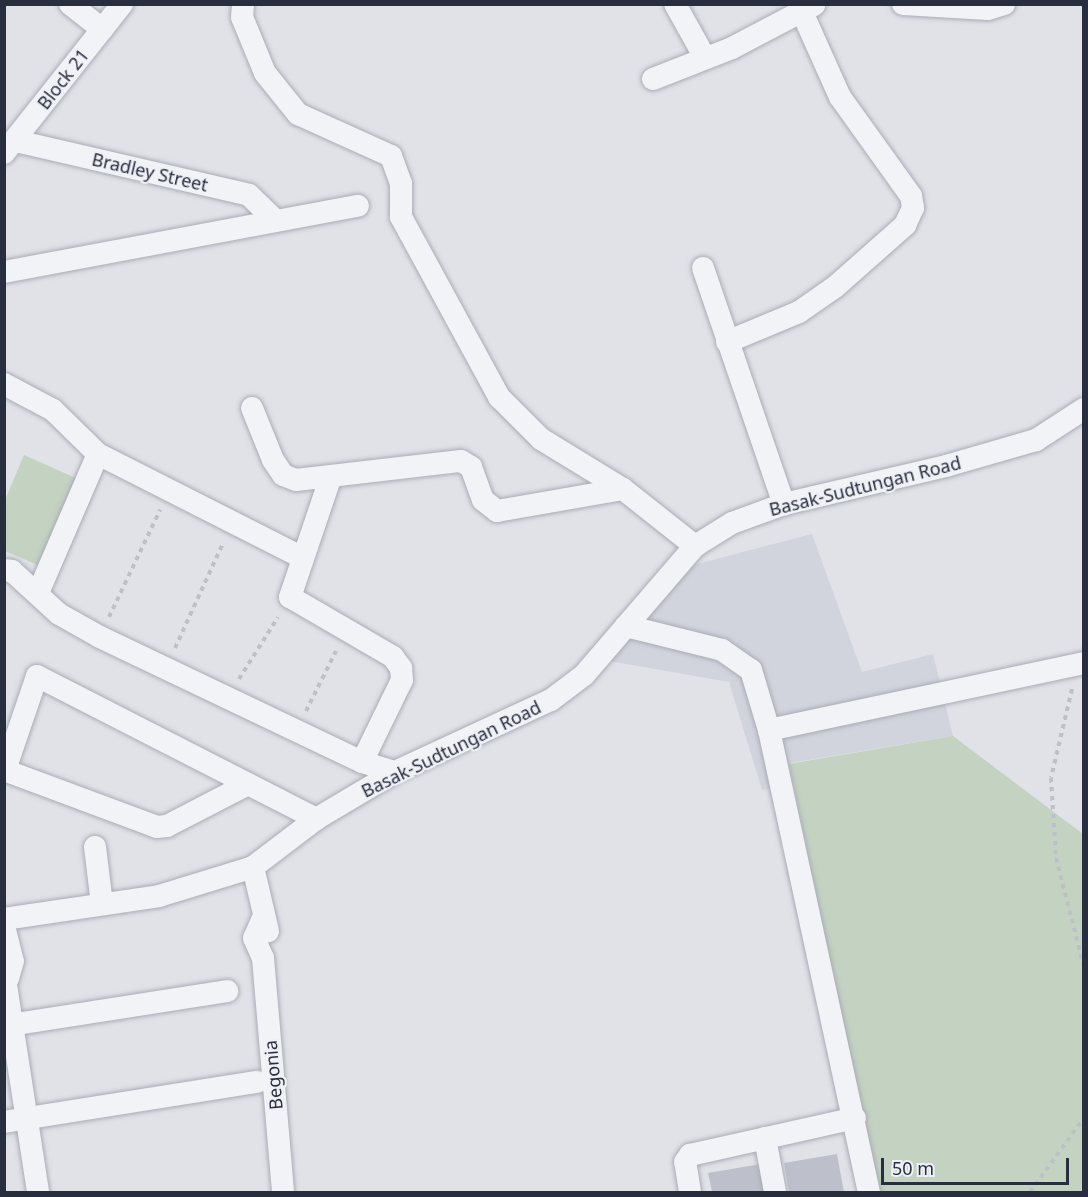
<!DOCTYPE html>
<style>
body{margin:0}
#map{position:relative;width:1088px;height:1197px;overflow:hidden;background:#e0e2e8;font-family:"Noto Sans",sans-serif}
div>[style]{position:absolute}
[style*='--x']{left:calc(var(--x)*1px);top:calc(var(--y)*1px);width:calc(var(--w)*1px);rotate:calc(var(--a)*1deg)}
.built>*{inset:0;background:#d2d4dd}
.green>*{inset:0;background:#c3d2c1}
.building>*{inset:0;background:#bdc0cb}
.path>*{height:4px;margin-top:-2px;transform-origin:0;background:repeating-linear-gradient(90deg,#bec0c7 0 4.5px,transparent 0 9px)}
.roads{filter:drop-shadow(0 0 2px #a9acb5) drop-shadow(0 0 2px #a9acb5)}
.street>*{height:22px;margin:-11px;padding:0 11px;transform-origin:11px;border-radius:11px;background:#f2f3f7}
span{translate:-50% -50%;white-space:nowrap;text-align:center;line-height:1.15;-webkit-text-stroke:4.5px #eff1f6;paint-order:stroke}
.street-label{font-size:18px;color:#292e3f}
.frame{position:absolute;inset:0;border:6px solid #292e3f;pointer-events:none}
.scale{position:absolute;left:881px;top:1158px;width:188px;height:27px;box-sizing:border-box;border:3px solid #292e3f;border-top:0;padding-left:8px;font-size:18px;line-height:21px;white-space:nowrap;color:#292e3f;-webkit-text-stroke:4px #eff1f6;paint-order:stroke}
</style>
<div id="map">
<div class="built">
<div style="clip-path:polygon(812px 534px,862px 672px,933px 654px,953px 736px,790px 763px,793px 784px,762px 790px,729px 682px,609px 661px,693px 565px)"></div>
</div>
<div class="green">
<div style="clip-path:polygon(24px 455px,78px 479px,40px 566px,5px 551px,5px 500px)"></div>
<div style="clip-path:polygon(953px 736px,1083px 834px,1083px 1192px,878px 1192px,789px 764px)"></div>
</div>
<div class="building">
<div style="clip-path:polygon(837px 1154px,844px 1192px,789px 1192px,784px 1163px)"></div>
<div style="clip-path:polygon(761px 1164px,766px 1192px,712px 1192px,708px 1173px)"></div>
</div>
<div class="path">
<div style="--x:109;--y:617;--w:119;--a:-64.5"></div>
<div style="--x:175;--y:648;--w:115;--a:-65.4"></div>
<div style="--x:239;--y:679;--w:73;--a:-57.8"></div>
<div style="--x:1072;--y:689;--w:91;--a:103.3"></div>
<div style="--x:1051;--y:778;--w:80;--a:86.4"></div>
<div style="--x:1056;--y:858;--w:113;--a:75.6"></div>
<div style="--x:306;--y:711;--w:67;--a:-63.4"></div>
<div style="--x:1030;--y:1192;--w:92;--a:-53.9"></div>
</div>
<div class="roads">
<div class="street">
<div style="--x:70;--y:4;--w:41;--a:38"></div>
<div style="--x:243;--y:4;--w:13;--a:94"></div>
<div style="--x:242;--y:17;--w:61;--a:67.7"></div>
<div style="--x:265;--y:73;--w:53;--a:51.2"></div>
<div style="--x:298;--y:114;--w:102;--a:24.3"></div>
<div style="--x:391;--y:156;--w:29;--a:70"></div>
<div style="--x:401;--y:183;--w:34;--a:90"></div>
<div style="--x:401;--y:217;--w:205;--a:61.4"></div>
<div style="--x:499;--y:397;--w:59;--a:45"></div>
<div style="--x:541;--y:439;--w:96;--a:31.4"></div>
<div style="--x:623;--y:489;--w:92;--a:38.4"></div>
<div style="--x:675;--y:4;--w:62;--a:60.9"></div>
<div style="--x:903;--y:4;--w:85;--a:3.4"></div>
<div style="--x:988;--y:9;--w:17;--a:-17"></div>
<div style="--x:653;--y:79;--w:85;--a:-21.4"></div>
<div style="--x:732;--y:48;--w:93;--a:-27.7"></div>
<div style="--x:16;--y:141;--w:239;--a:13"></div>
<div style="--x:249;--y:195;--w:36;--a:44"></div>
<div style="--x:4;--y:153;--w:190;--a:-51.6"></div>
<div style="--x:703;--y:268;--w:250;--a:71.1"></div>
<div style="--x:4;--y:272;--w:360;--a:-10.6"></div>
<div style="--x:727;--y:342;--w:78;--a:-22.6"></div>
<div style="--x:799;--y:312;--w:44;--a:-34.8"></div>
<div style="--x:835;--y:287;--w:94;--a:-41.5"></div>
<div style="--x:905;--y:225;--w:19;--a:-65"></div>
<div style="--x:913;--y:208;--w:12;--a:-99"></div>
<div style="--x:911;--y:196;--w:122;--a:-125.6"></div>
<div style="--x:840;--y:97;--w:93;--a:-114.1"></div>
<div style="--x:4;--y:384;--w:55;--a:28"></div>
<div style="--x:53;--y:410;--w:63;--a:44.4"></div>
<div style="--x:98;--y:454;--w:230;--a:26.9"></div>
<div style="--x:252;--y:408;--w:56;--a:68"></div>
<div style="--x:273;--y:460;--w:18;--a:56"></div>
<div style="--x:283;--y:475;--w:14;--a:21"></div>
<div style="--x:296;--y:480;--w:166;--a:-6.6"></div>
<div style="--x:461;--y:461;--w:12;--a:31"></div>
<div style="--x:471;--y:467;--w:35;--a:70"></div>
<div style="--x:483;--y:500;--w:18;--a:38"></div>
<div style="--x:497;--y:511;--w:128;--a:-9.9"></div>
<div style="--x:331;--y:476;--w:128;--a:108.7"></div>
<div style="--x:290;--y:597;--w:119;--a:30.2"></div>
<div style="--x:393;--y:657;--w:14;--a:54"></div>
<div style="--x:401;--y:668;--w:12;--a:85"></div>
<div style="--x:402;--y:680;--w:91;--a:116"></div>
<div style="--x:4;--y:570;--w:8;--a:7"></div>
<div style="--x:12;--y:571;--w:64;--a:42.5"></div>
<div style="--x:59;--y:614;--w:47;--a:29.3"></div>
<div style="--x:100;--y:637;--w:290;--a:25.5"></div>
<div style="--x:362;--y:762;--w:34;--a:17"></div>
<div style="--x:38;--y:593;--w:151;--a:-66.7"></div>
<div style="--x:626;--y:626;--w:99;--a:14"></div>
<div style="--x:722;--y:650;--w:35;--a:35"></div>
<div style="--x:751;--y:670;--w:63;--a:73.3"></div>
<div style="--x:769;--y:730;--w:473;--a:77.8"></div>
<div style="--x:769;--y:730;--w:322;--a:-12"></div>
<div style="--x:4;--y:770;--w:163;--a:20.4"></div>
<div style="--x:157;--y:827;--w:10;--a:-6"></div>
<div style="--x:167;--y:826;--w:91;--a:-27.4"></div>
<div style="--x:5;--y:770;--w:99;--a:-71.2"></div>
<div style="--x:37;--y:676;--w:314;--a:27.1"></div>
<div style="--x:95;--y:847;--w:57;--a:83"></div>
<div style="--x:253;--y:867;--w:66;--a:76.8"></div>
<div style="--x:263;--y:918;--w:22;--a:114"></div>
<div style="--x:254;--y:938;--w:22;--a:66"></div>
<div style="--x:263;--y:958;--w:235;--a:85.1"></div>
<div style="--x:4;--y:919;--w:157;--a:-8.4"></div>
<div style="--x:159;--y:896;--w:98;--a:-17.1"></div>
<div style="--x:253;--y:867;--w:79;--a:-37.3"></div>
<div style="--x:316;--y:819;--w:92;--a:-30.7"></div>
<div style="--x:395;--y:772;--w:172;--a:-24.8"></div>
<div style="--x:551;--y:700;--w:41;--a:-37.1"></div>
<div style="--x:584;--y:675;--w:170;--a:-49.3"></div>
<div style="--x:695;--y:546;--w:44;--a:-31.9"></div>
<div style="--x:732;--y:523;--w:55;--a:-20.1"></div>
<div style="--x:784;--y:504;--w:166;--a:-13.2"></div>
<div style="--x:946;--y:466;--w:94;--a:-16.1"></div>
<div style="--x:1036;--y:440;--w:57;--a:-32.9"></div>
<div style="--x:4;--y:926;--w:36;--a:76"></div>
<div style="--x:13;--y:961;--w:18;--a:106"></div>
<div style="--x:4;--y:972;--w:223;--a:81.2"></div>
<div style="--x:4;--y:1026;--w:226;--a:-8.9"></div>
<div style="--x:4;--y:1122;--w:256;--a:-9"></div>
<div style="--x:765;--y:1138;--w:55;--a:79.5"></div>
<div style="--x:690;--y:1192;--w:30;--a:-99"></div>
<div style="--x:685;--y:1162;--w:9;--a:-54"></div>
<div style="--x:690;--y:1155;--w:169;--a:-12.6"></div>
</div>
</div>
<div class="street-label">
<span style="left:63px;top:79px;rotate:-52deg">Block 21</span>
<span style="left:150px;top:172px;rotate:13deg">Bradley Street</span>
<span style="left:865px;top:486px;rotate:-14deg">Basak-Sudtungan Road</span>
<span style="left:451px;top:749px;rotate:-26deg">Basak-Sudtungan Road</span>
<span style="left:273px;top:1075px;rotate:-95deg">Begonia</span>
</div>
<div class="frame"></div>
<div class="scale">50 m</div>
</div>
